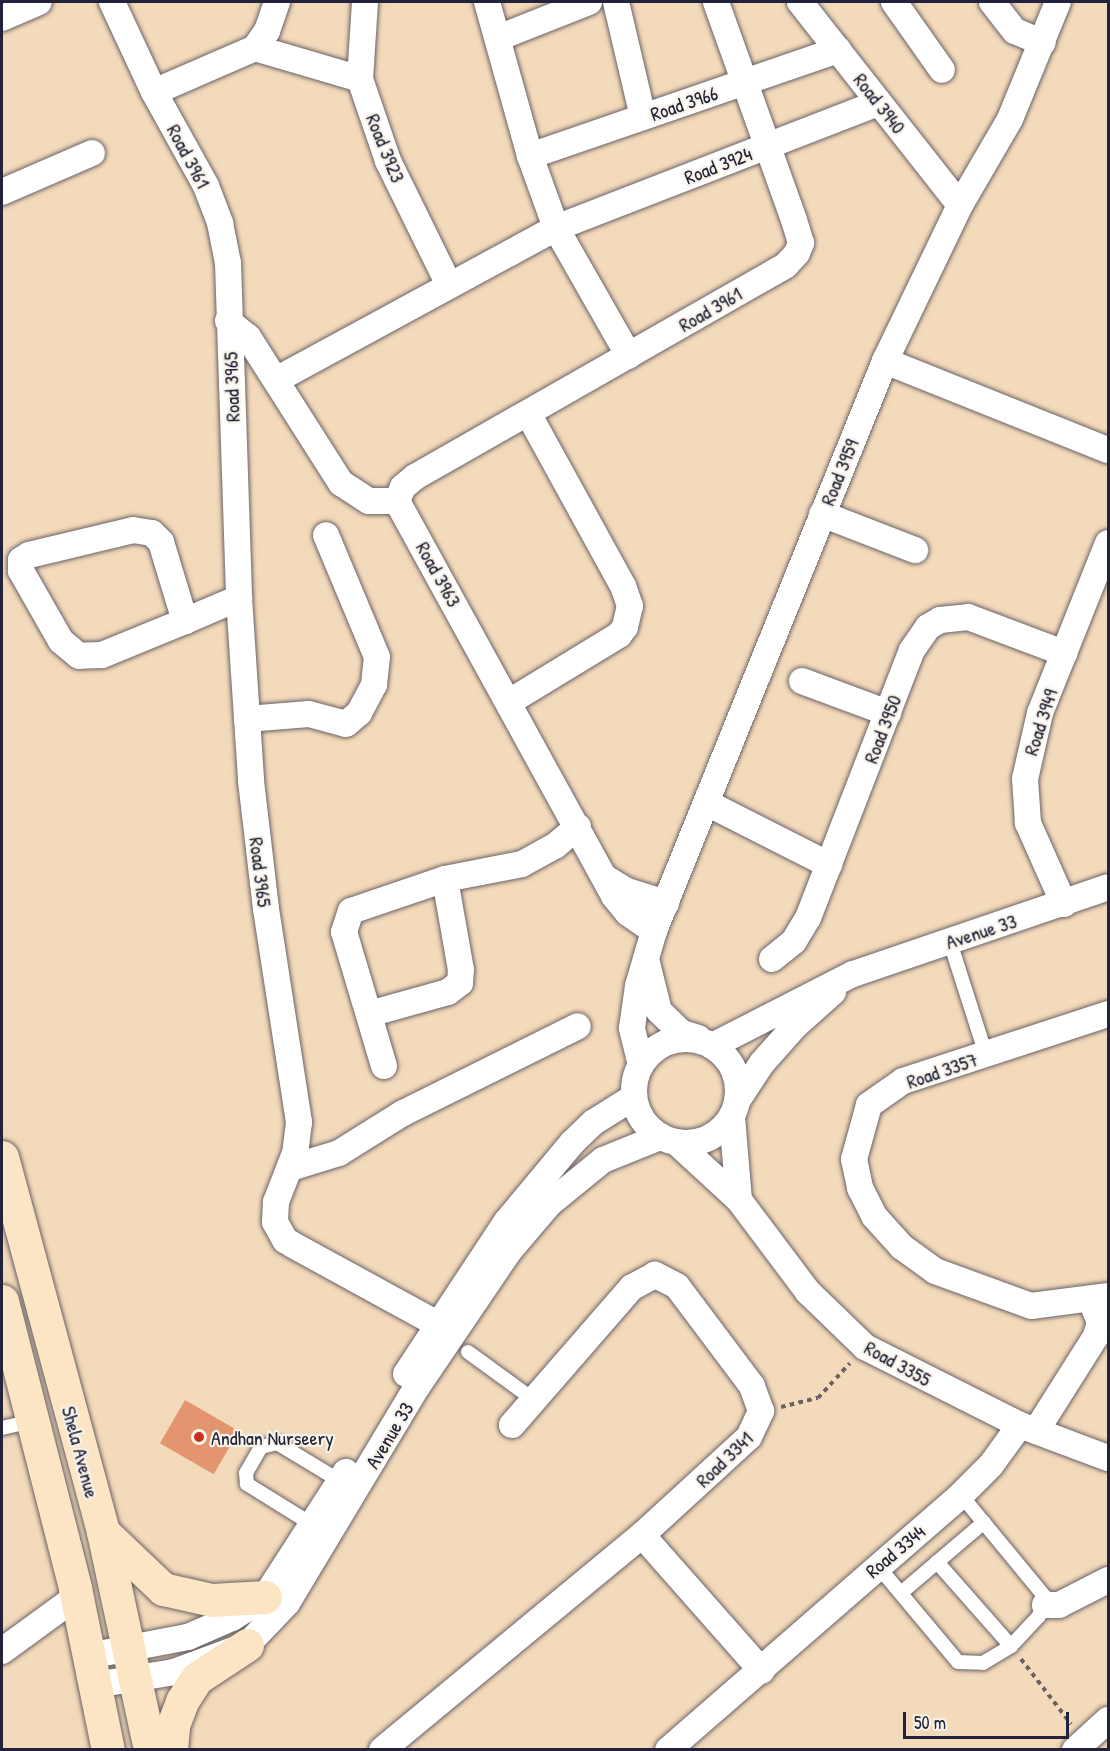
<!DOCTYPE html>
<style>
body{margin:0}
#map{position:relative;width:1110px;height:1751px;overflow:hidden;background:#f3daba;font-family:"Patrick Hand",sans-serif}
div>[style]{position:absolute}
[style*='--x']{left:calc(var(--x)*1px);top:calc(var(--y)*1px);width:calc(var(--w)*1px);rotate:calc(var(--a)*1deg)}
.building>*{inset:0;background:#e3956f;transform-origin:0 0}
.path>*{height:4px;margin-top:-2px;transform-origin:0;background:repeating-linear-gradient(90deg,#6b6267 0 4.5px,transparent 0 9px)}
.roads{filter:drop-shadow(0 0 2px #6b6267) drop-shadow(0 0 2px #6b6267)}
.lane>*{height:14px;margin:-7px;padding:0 7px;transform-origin:7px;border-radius:7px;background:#fff}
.street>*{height:26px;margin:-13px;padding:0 13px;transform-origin:13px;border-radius:13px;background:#fff}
.street>.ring{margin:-13px;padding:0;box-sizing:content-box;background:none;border:26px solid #fff;border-radius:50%}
.secondary>*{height:33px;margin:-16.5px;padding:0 16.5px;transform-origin:16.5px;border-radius:16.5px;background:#fce5c4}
.dots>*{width:16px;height:16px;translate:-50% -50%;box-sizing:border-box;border:3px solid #f7f3e8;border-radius:50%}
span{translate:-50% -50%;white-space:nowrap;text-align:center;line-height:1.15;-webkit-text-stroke:4.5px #f7f3e8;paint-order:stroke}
.street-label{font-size:20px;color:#22223b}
.poi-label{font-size:20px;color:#22223b}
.left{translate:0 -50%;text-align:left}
.frame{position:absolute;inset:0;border:3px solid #22223b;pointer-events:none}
.scale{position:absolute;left:903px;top:1712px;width:166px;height:27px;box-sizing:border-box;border:3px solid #22223b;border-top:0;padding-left:8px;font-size:18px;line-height:21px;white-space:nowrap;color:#22223b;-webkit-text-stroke:4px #f7f3e8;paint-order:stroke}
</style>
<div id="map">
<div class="building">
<div style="left:185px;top:1400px;width:62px;height:50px;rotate:30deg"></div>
</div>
<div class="path">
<div style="--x:781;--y:1407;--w:38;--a:-14"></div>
<div style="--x:818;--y:1398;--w:47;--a:-47.6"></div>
<div style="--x:1021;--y:1659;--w:82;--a:52.4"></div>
</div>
<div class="roads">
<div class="lane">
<div style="--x:950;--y:942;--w:119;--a:72.3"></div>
<div style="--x:468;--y:1352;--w:82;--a:36"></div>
<div style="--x:2;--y:1428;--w:32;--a:-13"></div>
<div style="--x:313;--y:1525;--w:78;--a:-148.2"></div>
<div style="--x:247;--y:1484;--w:11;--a:-95"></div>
<div style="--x:246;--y:1473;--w:30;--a:-60"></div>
<div style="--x:261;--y:1447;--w:16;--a:-14"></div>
<div style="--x:277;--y:1443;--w:74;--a:31.1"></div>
<div style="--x:937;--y:1562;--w:112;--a:48.6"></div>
<div style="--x:877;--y:1565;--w:126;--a:50.1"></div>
<div style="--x:958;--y:1662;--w:25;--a:2"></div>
<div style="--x:983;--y:1663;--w:33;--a:-31"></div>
<div style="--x:1011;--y:1646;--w:41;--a:-47"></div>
<div style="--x:1039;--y:1616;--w:20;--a:-72"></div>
<div style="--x:1045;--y:1597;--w:132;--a:-129.5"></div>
<div style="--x:901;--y:1593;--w:109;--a:-40.5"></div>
</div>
<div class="street">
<div style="--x:112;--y:2;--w:99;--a:65"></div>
<div style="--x:154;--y:92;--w:107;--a:61"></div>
<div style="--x:206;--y:186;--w:40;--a:69"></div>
<div style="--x:220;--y:223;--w:41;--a:78.7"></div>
<div style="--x:228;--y:263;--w:335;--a:88.1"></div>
<div style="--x:239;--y:598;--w:183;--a:86.2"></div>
<div style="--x:251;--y:781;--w:129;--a:83.3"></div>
<div style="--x:266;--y:909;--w:216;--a:81.2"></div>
<div style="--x:299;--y:1122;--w:31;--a:97"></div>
<div style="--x:295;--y:1153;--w:53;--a:111.2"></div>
<div style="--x:276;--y:1202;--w:20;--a:93"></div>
<div style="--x:275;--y:1222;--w:21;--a:61"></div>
<div style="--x:285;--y:1240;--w:9;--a:32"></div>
<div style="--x:293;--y:1245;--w:164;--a:28.7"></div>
<div style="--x:365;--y:2;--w:77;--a:93.7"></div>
<div style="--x:360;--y:79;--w:87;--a:71.1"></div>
<div style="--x:388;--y:161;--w:138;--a:63.8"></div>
<div style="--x:487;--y:2;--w:160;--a:74.4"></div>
<div style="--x:530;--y:156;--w:77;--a:70.1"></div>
<div style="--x:556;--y:228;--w:147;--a:60.3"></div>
<div style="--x:616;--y:2;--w:118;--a:76.8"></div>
<div style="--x:800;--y:2;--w:258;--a:51.8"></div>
<div style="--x:894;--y:2;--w:83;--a:54.8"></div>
<div style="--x:992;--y:2;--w:37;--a:52"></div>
<div style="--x:1015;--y:31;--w:30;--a:23"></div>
<div style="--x:2;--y:18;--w:40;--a:-23.4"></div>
<div style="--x:498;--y:38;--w:98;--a:-21.6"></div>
<div style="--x:255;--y:48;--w:109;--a:16.4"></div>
<div style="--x:154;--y:92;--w:110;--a:-23.5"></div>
<div style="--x:255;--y:48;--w:21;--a:-55"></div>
<div style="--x:267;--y:31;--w:31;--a:-71"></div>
<div style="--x:530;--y:156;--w:326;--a:-19"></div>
<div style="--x:2;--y:192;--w:98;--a:-23.4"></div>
<div style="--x:228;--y:321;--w:26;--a:39"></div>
<div style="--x:248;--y:337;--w:173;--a:57.5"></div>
<div style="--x:341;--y:483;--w:33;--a:33"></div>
<div style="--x:369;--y:501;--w:28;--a:0"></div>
<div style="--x:397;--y:501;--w:451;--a:61.2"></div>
<div style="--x:614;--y:896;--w:22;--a:51"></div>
<div style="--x:628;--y:913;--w:32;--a:35"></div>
<div style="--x:885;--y:361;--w:240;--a:21.8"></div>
<div style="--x:276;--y:380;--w:319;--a:-28.5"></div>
<div style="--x:556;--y:228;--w:346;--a:-21.2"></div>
<div style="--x:397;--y:501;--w:15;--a:-67"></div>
<div style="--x:403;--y:487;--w:16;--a:-40"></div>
<div style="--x:415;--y:477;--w:427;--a:-29.7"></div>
<div style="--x:786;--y:265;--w:16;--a:-47"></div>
<div style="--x:797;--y:253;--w:11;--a:-68"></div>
<div style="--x:801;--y:243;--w:24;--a:-107"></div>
<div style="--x:794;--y:220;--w:232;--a:-109.7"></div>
<div style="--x:822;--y:514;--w:100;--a:21.2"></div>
<div style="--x:133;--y:530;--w:19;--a:9"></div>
<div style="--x:152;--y:533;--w:13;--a:45"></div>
<div style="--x:161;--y:542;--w:83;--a:73.1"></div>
<div style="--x:185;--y:621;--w:90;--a:157.7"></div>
<div style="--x:102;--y:655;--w:23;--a:178"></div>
<div style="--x:79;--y:656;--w:23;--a:-140"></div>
<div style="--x:61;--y:641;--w:81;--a:-119.7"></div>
<div style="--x:21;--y:571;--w:11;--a:-90"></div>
<div style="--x:21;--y:560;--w:9;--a:-32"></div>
<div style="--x:29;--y:555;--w:107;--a:-13.5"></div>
<div style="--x:185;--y:621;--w:59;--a:-23.1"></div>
<div style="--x:802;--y:681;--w:92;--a:20.4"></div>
<div style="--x:509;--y:702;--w:129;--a:-31.3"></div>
<div style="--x:619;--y:635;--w:10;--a:-53"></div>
<div style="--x:625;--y:627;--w:22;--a:-77"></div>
<div style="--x:630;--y:606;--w:21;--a:-109"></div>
<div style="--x:623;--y:586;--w:195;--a:-118.8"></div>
<div style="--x:247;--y:719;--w:62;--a:-4.6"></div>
<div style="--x:309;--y:714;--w:38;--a:15"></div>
<div style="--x:346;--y:724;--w:17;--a:-40"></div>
<div style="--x:359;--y:713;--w:32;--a:-62"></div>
<div style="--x:374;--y:685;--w:28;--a:-84"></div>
<div style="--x:377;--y:657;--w:132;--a:-112.7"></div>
<div style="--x:707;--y:803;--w:137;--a:26.9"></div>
<div style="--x:607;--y:879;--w:23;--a:31"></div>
<div style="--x:627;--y:891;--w:41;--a:17.1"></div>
<div style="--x:1064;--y:904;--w:89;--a:-114"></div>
<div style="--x:1028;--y:823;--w:44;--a:-93.9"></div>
<div style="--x:1025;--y:779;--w:68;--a:-77.2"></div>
<div style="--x:1040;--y:713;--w:183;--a:-68.2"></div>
<div style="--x:772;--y:959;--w:28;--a:-39"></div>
<div style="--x:794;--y:941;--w:27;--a:-59"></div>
<div style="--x:808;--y:918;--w:287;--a:-68.8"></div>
<div style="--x:912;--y:650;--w:28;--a:-55"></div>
<div style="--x:928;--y:627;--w:14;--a:-30"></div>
<div style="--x:940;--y:620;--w:28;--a:-6"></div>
<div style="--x:968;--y:617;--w:103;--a:20.6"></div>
<div style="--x:647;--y:963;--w:49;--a:76"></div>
<div style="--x:659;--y:1011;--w:32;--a:44"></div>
<div style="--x:682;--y:1033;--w:17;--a:17"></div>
<div style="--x:369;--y:1014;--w:82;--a:-15.6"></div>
<div style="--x:448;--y:992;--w:15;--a:-37"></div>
<div style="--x:460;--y:983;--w:13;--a:-86"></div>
<div style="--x:461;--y:970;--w:92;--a:-100"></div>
<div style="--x:1108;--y:1014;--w:216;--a:161.9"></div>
<div style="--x:903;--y:1081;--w:42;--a:144.8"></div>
<div style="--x:869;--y:1105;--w:56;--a:105.5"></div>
<div style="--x:854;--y:1159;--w:30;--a:78"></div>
<div style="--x:860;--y:1188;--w:31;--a:63"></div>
<div style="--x:874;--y:1216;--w:42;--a:47.9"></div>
<div style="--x:902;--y:1247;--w:41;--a:36"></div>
<div style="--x:935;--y:1271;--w:102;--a:20"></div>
<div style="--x:1031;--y:1306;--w:78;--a:-7.4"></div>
<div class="ring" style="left:634px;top:1039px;width:78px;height:78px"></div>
<div style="--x:712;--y:1046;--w:158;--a:-27.1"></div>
<div style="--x:853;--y:974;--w:269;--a:-18.8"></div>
<div style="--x:641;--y:1065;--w:38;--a:-104"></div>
<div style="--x:632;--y:1028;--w:42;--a:-81.9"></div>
<div style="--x:638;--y:986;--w:57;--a:-73.8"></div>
<div style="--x:654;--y:931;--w:615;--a:-67.94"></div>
<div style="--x:885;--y:361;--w:173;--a:-64.3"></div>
<div style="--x:960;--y:205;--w:99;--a:-59.8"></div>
<div style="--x:1010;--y:119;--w:126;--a:-67.7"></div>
<div style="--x:384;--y:1066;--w:140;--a:-106.6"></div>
<div style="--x:344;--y:932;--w:22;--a:-72"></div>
<div style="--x:351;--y:911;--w:99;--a:-18.8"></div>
<div style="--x:445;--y:879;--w:78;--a:-11"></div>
<div style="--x:522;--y:864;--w:38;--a:-29"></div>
<div style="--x:555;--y:846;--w:30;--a:-40"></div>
<div style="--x:737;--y:1101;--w:45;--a:-56.7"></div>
<div style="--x:762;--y:1063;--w:50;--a:-48.3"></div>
<div style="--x:795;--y:1026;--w:51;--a:-41.8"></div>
<div style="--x:732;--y:1117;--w:83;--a:85.2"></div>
<div style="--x:676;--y:1142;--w:86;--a:42.6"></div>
<div style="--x:739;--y:1200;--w:115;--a:53.1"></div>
<div style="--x:808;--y:1292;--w:79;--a:44"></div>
<div style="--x:865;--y:1347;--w:174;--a:26.7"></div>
<div style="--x:1020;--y:1425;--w:94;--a:20.6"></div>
<div style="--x:290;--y:1168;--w:51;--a:-17"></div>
<div style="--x:339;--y:1153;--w:75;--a:-32"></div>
<div style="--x:403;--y:1113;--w:195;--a:-26.4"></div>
<div style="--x:406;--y:1374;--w:183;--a:-56.6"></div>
<div style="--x:507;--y:1221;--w:102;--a:-50.2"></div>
<div style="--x:572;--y:1143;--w:30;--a:-44"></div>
<div style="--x:594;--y:1122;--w:47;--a:-32"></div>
<div style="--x:1036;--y:1431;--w:112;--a:-57.7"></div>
<div style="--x:1096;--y:1336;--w:15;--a:-74"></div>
<div style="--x:1100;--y:1322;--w:25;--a:-113"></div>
<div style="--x:642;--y:1535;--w:181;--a:48.6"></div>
<div style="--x:1045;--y:1605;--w:14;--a:0"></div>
<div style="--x:1059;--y:1605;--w:55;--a:-27"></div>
<div style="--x:2;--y:1651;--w:92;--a:-36.1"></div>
<div style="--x:88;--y:1656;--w:102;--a:-10.8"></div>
<div style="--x:188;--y:1637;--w:48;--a:-23.4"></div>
<div style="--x:232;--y:1618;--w:39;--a:-32"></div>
<div style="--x:265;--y:1597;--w:149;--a:-57.1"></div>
<div style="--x:95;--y:1685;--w:80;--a:-9.3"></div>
<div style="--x:174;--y:1672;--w:78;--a:-20.3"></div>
<div style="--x:247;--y:1645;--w:58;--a:-46.4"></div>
<div style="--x:287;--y:1603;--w:252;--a:-59"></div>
<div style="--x:417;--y:1387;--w:164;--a:-55.9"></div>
<div style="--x:509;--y:1251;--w:62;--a:-49.6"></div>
<div style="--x:549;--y:1204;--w:70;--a:-39.2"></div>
<div style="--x:603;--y:1160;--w:61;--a:-22"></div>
<div style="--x:382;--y:1750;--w:337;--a:-39.6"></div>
<div style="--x:642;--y:1535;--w:145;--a:-42.5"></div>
<div style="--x:749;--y:1437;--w:29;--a:-65"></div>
<div style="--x:761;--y:1411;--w:27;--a:-110"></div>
<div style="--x:752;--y:1386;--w:125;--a:-126.9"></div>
<div style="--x:677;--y:1286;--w:25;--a:-153"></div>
<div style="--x:655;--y:1275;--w:26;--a:152"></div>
<div style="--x:632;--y:1287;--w:183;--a:131"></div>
<div style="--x:668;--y:1750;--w:388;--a:-41"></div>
<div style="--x:961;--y:1495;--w:42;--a:-45"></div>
<div style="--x:991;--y:1465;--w:49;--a:-54.1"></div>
<div style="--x:1075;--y:1750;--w:45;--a:-42.3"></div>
</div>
<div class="secondary">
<div style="--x:2;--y:1157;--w:388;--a:74.9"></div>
<div style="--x:103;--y:1532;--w:223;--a:77.8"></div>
<div style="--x:2;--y:1301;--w:296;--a:75.7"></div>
<div style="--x:75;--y:1588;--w:165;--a:78.5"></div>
<div style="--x:103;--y:1532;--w:83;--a:43.5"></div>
<div style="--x:163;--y:1589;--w:50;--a:12.7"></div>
<div style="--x:212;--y:1600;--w:53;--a:-3.2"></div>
<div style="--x:171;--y:1750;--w:25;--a:-85"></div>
<div style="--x:173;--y:1725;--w:26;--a:-69"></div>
<div style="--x:182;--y:1701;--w:27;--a:-57"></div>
<div style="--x:197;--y:1678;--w:60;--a:-33.4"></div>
</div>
</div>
<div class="dots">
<div style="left:199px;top:1437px;background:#c8321e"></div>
</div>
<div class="street-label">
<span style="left:684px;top:103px;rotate:-19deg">Road 3966</span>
<span style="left:880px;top:103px;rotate:52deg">Road 3940</span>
<span style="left:386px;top:148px;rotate:68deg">Road 3923</span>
<span style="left:189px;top:156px;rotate:62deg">Road 3961</span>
<span style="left:718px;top:165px;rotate:-21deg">Road 3924</span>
<span style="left:710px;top:309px;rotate:-30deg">Road 3961</span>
<span style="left:231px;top:387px;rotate:-92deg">Road 3965</span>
<span style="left:839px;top:472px;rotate:-68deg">Road 3959</span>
<span style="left:439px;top:574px;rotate:61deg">Road 3963</span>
<span style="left:1040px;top:722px;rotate:-72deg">Road 3949</span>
<span style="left:882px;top:729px;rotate:-69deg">Road 3950</span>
<span style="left:261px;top:872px;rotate:83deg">Road 3965</span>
<span style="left:981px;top:931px;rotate:-18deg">Avenue 33</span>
<span style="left:942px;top:1070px;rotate:-19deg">Road 3357</span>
<span style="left:898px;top:1363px;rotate:29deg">Road 3355</span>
<span style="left:389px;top:1435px;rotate:-59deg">Avenue 33</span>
<span style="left:81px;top:1452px;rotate:75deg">Shela Avenue</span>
<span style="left:724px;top:1459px;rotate:-44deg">Road 3341</span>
<span style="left:895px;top:1551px;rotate:-40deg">Road 3344</span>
</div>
<div class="poi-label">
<span class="left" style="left:211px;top:1437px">Andhan Nurseery</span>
</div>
<div class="frame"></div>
<div class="scale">50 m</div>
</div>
